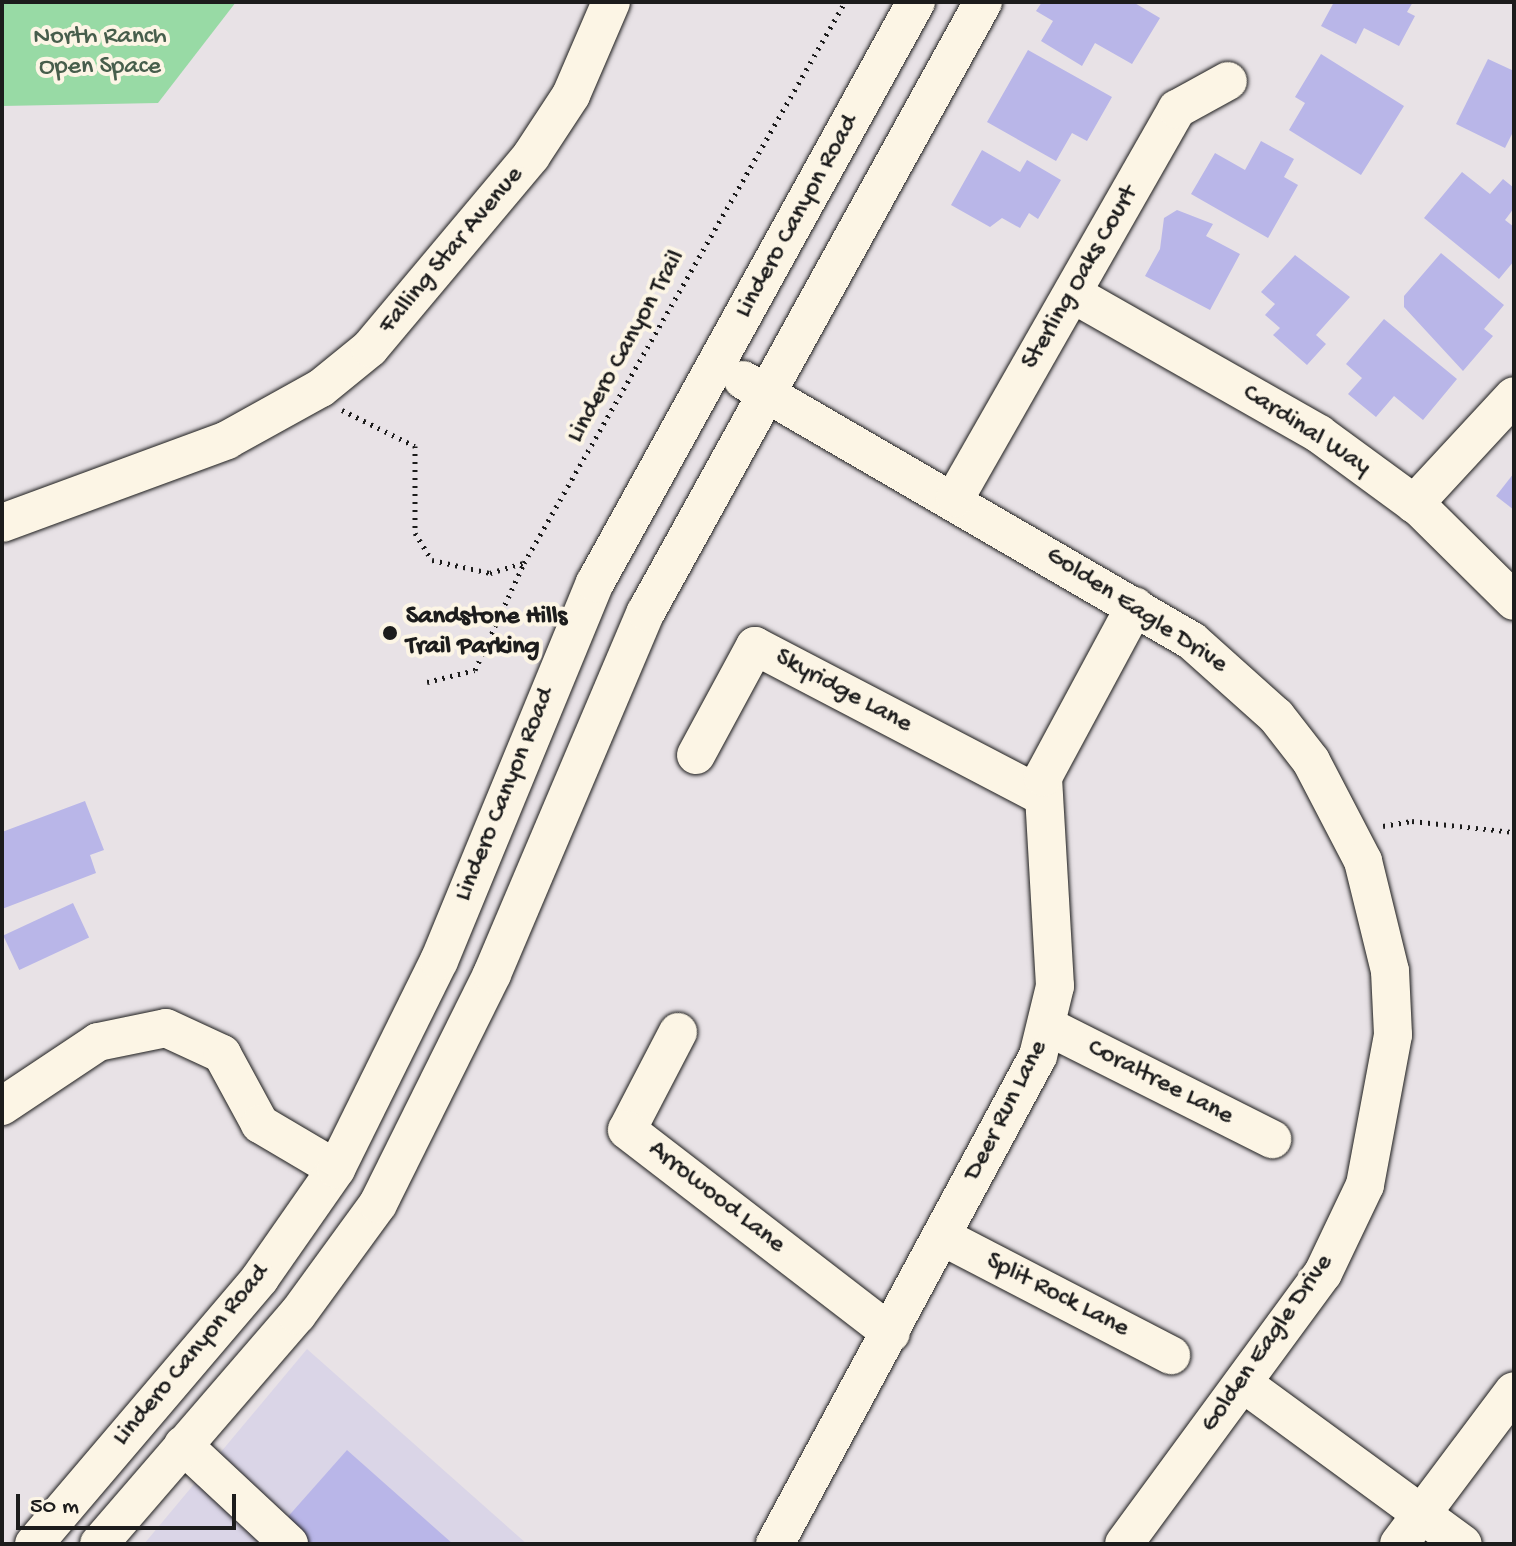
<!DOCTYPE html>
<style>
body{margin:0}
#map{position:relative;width:1516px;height:1546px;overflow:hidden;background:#e8e2e6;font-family:"Gochi Hand",sans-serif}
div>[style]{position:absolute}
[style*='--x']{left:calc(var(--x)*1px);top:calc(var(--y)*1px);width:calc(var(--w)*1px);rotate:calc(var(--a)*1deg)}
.built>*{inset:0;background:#dad5e7}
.green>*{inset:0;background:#98daa5}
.building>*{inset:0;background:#b9b6e8;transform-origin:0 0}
.path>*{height:5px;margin-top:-2.5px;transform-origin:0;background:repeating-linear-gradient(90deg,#1c1c1c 0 2px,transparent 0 8px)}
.roads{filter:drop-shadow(0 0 2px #1c1c1c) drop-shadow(0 0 2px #1c1c1c)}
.minor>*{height:38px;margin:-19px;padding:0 19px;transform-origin:19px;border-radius:19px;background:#fcf5e5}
.dots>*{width:22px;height:22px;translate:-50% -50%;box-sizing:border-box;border:4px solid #fcf5e5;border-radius:50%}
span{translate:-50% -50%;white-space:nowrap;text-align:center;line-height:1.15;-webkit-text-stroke:8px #fcf5e5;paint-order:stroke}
.park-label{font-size:26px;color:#475e4c}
.street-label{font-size:26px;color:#1c1c1c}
.poi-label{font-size:26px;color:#1c1c1c;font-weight:700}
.left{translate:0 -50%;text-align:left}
.frame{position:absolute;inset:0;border:4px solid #1c1c1c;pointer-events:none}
.scale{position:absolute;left:16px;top:1494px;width:220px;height:36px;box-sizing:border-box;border:4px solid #1c1c1c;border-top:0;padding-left:10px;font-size:24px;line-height:28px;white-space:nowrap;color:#1c1c1c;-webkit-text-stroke:6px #fcf5e5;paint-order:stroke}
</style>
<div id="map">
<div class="built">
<div style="clip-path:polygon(307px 1349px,527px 1544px,144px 1544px)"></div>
</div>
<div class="green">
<div style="clip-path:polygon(2px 2px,236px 2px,158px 103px,2px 106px)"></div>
</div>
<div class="building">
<div style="clip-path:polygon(1042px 2px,1133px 2px,1160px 18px,1132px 64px,1095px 43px,1082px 66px,1041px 41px,1053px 21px,1036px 11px)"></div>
<div style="clip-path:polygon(1334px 2px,1413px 2px,1407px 12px,1415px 16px,1399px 46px,1364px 28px,1356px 44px,1321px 26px)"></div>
<div style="clip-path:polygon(1028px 50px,1112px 97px,1087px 141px,1072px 133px,1056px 161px,987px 122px)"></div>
<div style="clip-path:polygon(1321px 54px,1404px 106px,1361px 175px,1289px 130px,1305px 103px,1295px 97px)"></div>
<div style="clip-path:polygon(1488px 59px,1514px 71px,1514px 130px,1505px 148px,1456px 124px)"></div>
<div style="clip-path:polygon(1261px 141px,1294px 159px,1284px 177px,1298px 185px,1268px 238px,1191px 194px,1215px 153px,1245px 170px)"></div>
<div style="clip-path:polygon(982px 150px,1020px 172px,1027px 160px,1061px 180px,1038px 219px,1029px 213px,1020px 228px,1002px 218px,990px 227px,951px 205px)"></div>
<div style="clip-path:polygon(1462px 172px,1490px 194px,1503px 179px,1514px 188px,1514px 208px,1505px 220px,1514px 227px,1514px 261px,1499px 279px,1424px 218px)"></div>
<div style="clip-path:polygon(1177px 210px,1213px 224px,1206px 236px,1240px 254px,1210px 310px,1145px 276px,1160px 249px,1164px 218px)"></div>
<div style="clip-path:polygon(1441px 253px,1504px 305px,1484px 329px,1493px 336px,1463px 371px,1404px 307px,1404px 296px)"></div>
<div style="clip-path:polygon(1295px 255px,1350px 297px,1316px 335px,1326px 344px,1307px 365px,1273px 335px,1280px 328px,1265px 315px,1275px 304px,1261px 292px)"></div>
<div style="clip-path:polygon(1384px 319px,1457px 379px,1423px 420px,1394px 396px,1376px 417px,1348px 394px,1362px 378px,1346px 364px)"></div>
<div style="clip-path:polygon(1514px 473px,1514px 510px,1496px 496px)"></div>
<div style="clip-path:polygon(85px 801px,104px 850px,90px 855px,96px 873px,2px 909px,2px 832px)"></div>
<div style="left:73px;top:903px;width:38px;height:77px;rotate:65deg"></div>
<div style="clip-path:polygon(347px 1450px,453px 1544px,311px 1544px,285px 1520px)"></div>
</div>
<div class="path">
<div style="--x:342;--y:410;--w:81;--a:26.3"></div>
<div style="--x:415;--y:446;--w:87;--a:90"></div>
<div style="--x:415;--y:533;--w:32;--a:58"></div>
<div style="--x:432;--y:560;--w:59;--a:12.6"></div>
<div style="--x:490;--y:573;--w:34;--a:-17"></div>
<div style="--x:427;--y:682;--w:49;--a:-14"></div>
<div style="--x:475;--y:670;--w:118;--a:-65.4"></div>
<div style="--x:524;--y:563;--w:646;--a:-60.22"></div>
<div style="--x:1383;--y:826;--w:29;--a:-10"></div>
<div style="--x:1412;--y:821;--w:103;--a:6.2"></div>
</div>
<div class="roads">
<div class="minor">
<div style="--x:1073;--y:294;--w:283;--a:29.6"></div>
<div style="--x:1319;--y:434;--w:125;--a:36.2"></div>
<div style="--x:1420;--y:508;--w:132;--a:44.7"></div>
<div style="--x:743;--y:380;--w:519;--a:30.17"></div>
<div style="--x:1192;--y:641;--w:113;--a:41.8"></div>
<div style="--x:1276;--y:716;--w:57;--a:52.1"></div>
<div style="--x:1311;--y:761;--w:113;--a:62.5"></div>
<div style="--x:1363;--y:861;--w:113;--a:76.2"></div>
<div style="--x:1390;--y:971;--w:64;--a:87.3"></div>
<div style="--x:1393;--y:1035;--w:153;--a:100.6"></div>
<div style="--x:1365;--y:1185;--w:98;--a:115.5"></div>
<div style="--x:1323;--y:1273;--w:336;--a:126.3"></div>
<div style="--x:955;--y:498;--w:448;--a:-60.3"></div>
<div style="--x:1177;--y:109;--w:58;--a:-28.8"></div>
<div style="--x:1414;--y:504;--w:147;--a:-47.2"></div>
<div style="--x:2;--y:523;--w:240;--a:-20.2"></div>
<div style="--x:227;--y:440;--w:107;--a:-29"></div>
<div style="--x:321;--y:388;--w:63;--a:-39.2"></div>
<div style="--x:370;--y:348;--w:251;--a:-50"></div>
<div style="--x:531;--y:156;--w:73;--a:-56.7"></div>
<div style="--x:571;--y:95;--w:101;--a:-66.7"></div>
<div style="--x:696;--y:755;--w:124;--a:-61.6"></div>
<div style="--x:755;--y:646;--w:322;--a:27.6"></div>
<div style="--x:1049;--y:1027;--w:250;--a:26.7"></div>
<div style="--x:678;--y:1032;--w:110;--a:117.5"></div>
<div style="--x:627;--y:1130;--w:333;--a:37.6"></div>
<div style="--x:2;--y:1106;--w:115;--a:-33.7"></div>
<div style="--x:98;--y:1042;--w:69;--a:-11.6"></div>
<div style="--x:166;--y:1028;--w:62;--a:24.9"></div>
<div style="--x:222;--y:1054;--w:80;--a:61.5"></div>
<div style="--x:260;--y:1124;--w:88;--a:30.6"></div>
<div style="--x:943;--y:1237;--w:257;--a:27.4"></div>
<div style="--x:1244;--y:1384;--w:271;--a:36.2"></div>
<div style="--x:183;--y:1445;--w:145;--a:43"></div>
<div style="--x:34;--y:1544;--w:349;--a:-49.6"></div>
<div style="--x:260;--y:1278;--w:133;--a:-55.1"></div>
<div style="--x:336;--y:1169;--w:232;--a:-63.7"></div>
<div style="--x:439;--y:961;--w:409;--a:-67.6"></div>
<div style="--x:595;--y:583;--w:664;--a:-61.08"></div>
<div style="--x:99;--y:1544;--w:303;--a:-49.2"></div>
<div style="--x:297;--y:1315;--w:137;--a:-53.9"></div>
<div style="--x:378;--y:1204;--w:257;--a:-63.6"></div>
<div style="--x:492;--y:974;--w:393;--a:-67"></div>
<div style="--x:646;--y:612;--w:697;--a:-61.08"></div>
<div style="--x:775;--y:1544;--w:554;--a:-61.68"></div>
<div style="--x:1038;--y:1056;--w:72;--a:-76.3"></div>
<div style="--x:1055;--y:986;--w:209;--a:-93.3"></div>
<div style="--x:1043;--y:777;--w:194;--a:-61.7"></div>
<div style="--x:1399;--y:1544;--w:191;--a:-53.1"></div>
</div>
</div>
<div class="dots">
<div style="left:390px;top:633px;background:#1c1c1c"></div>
</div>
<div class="park-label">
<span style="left:100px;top:53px">North Ranch<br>Open Space</span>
</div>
<div class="street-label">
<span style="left:798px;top:217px;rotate:-61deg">Lindero Canyon Road</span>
<span style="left:452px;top:251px;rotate:-50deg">Falling Star Avenue</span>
<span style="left:1081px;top:278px;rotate:-60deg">Sterling Oaks Court</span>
<span style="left:627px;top:347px;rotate:-61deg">Lindero Canyon Trail</span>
<span style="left:1306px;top:431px;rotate:33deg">Cardinal Way</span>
<span style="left:1136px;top:611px;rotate:33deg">Golden Eagle Drive</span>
<span style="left:843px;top:692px;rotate:28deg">Skyridge Lane</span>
<span style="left:506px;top:795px;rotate:-68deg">Lindero Canyon Road</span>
<span style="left:1160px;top:1083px;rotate:27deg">Coraltree Lane</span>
<span style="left:1007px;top:1111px;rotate:-63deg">Deer Run Lane</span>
<span style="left:716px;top:1198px;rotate:38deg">Arrowood Lane</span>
<span style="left:1057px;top:1296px;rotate:27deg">Split Rock Lane</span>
<span style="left:1268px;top:1344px;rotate:-55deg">Golden Eagle Drive</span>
<span style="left:192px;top:1356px;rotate:-50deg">Lindero Canyon Road</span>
</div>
<div class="poi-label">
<span class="left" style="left:406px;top:633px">Sandstone Hills<br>Trail Parking</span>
</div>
<div class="frame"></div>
<div class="scale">50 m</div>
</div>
